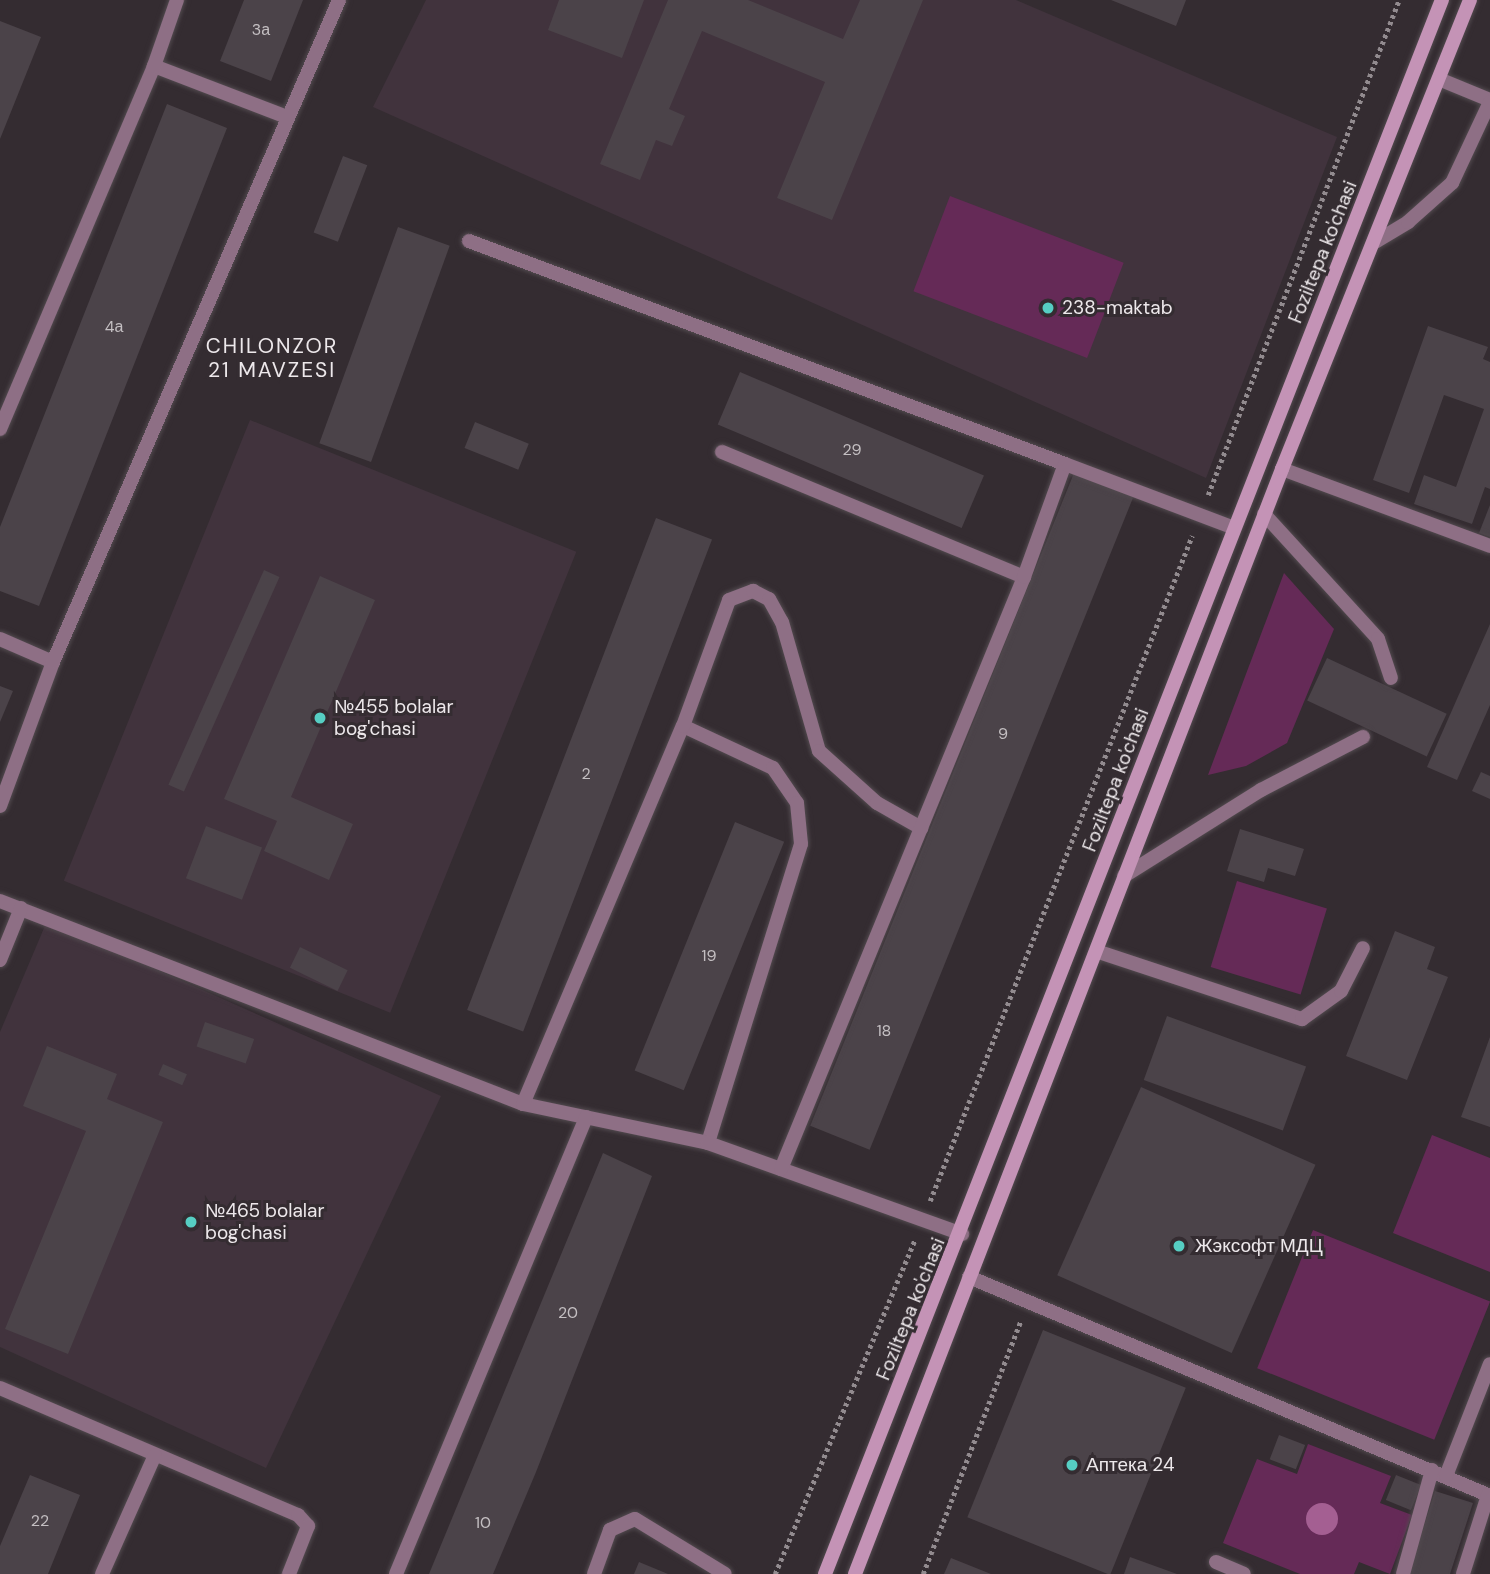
<!DOCTYPE html>
<meta charset="utf-8">
<style>
body{margin:0}
#map{position:relative;width:1490px;height:1574px;overflow:hidden;background:#342c31;font-family:"DM Sans",sans-serif}
div>[style]{position:absolute}
[style*='--x']{left:calc(var(--x)*1px);top:calc(var(--y)*1px);width:calc(var(--w)*1px);rotate:calc(var(--a)*1deg)}
.built>*{inset:0;background:#41333d;transform-origin:0 0}
.green>*{inset:0;background:#652a57;transform-origin:0 0}
.water>*{inset:0;background:#a45f92}
.round{border-radius:50%}
.building>*{inset:0;background:#4b4349;transform-origin:0 0}
.path>*{height:4.5px;margin-top:-2.25px;transform-origin:0;background:repeating-linear-gradient(90deg,#928b8f 0 3.5px,transparent 0 7px)}
.roads{filter:drop-shadow(0 0 2px #524a4f) drop-shadow(0 0 2px #524a4f)}
.service>*{height:14px;margin:-7px;padding:0 7px;transform-origin:7px;border-radius:7px;background:#8e6f85}
.secondary>*{height:14px;margin:-7px;padding:0 7px;transform-origin:7px;border-radius:7px;background:#c493b6}
.dots>*{width:19px;height:19px;translate:-50% -50%;box-sizing:border-box;border:4px solid #342c31;border-radius:50%}
span{translate:-50% -50%;white-space:nowrap;text-align:center;line-height:1.15;-webkit-text-stroke:6px #342c31;paint-order:stroke}
.number-label{font-size:16px;color:#c4bfc2}
.number-label span{-webkit-text-stroke-width:0}
.street-label{font-size:19px;color:#ede8eb}
.poi-label{font-size:19px;color:#ede8eb}
.left{translate:0 -50%;text-align:left}
.neighbourhood-label{font-size:21px;color:#ede8eb;letter-spacing:2px}
</style>
<div id="map">
<div class="built">
<div style="clip-path:polygon(426px 0,1016px 0,1337px 137px,1206px 478px,373px 107px)"></div>
<div style="left:250px;top:420px;width:352px;height:497px;rotate:22deg"></div>
<div style="clip-path:polygon(47px 921px,441px 1096px,266px 1468px,0 1347px,0 1032px)"></div>
</div>
<div class="green">
<div style="left:950px;top:196px;width:186px;height:102px;rotate:21deg"></div>
<div style="clip-path:polygon(1284px 573px,1334px 629px,1287px 743px,1246px 766px,1208px 775px)"></div>
<div style="left:1237px;top:881px;width:94px;height:90px;rotate:17deg"></div>
<div style="clip-path:polygon(1432px 1135px,1490px 1158px,1490px 1272px,1393px 1233px)"></div>
<div style="left:1313px;top:1230px;width:191px;height:149px;rotate:22deg"></div>
<div style="clip-path:polygon(1308px 1444px,1391px 1476px,1380px 1503px,1412px 1515px,1390px 1574px,1359px 1562px,1354px 1574px,1300px 1574px,1223px 1543px,1257px 1459px,1297px 1474px)"></div>
</div>
<div class="water">
<div class="round" style="left:1306px;top:1503px;width:32px;height:32px"></div>
</div>
<div class="building">
<div style="clip-path:polygon(244px 0,303px 0,271px 81px,220px 61px)"></div>
<div style="clip-path:polygon(559px 0,644px 0,622px 58px,548px 30px)"></div>
<div style="clip-path:polygon(668px 0,748px 0,843px 39px,860px 0,923px 0,832px 220px,777px 198px,825px 82px,702px 31px,669px 109px,685px 116px,672px 146px,656px 140px,640px 180px,600px 164px)"></div>
<div style="clip-path:polygon(1111px 0,1186px 0,1176px 26px)"></div>
<div style="clip-path:polygon(0 21px,41px 37px,0 139px)"></div>
<div style="clip-path:polygon(167px 104px,227px 128px,39px 606px,0 591px,0 527px)"></div>
<div style="left:343px;top:156px;width:26px;height:82px;rotate:21deg"></div>
<div style="left:398px;top:227px;width:55px;height:230px;rotate:20deg"></div>
<div style="clip-path:polygon(1428px 326px,1488px 347px,1483px 359px,1490px 362px,1490px 489px,1485px 487px,1472px 524px,1414px 504px,1424px 475px,1456px 487px,1484px 409px,1444px 395px,1409px 493px,1373px 480px)"></div>
<div style="left:740px;top:372px;width:265px;height:57px;rotate:23deg"></div>
<div style="left:475px;top:422px;width:58px;height:28px;rotate:22deg"></div>
<div style="left:1074px;top:473px;width:64px;height:704px;rotate:22deg"></div>
<div style="clip-path:polygon(1490px 505px,1490px 537px,1479px 533px)"></div>
<div style="left:656px;top:518px;width:60px;height:527px;rotate:21deg"></div>
<div style="left:264px;top:570px;width:17px;height:235px;rotate:24deg"></div>
<div style="clip-path:polygon(320px 576px,375px 600px,291px 797px,353px 824px,329px 880px,264px 851px,277px 821px,224px 799px)"></div>
<div style="clip-path:polygon(1490px 624px,1490px 705px,1457px 780px,1427px 767px)"></div>
<div style="left:1327px;top:658px;width:132px;height:47px;rotate:25deg"></div>
<div style="clip-path:polygon(0 686px,13px 691px,0 722px)"></div>
<div style="clip-path:polygon(1481px 772px,1490px 776px,1490px 799px,1472px 791px)"></div>
<div style="left:735px;top:822px;width:53px;height:268px;rotate:22deg"></div>
<div style="left:206px;top:826px;width:60px;height:56px;rotate:21deg"></div>
<div style="clip-path:polygon(1240px 829px,1304px 849px,1295px 876px,1268px 868px,1264px 882px,1227px 871px)"></div>
<div style="clip-path:polygon(1395px 931px,1435px 947px,1427px 969px,1448px 977px,1407px 1080px,1346px 1056px)"></div>
<div style="left:300px;top:947px;width:53px;height:23px;rotate:26deg"></div>
<div style="left:1167px;top:1016px;width:148px;height:68px;rotate:20deg"></div>
<div style="left:205px;top:1022px;width:52px;height:26px;rotate:19deg"></div>
<div style="clip-path:polygon(1490px 1037px,1490px 1127px,1461px 1117px)"></div>
<div style="clip-path:polygon(47px 1046px,117px 1074px,107px 1099px,163px 1122px,68px 1354px,5px 1329px,86px 1131px,23px 1106px)"></div>
<div style="left:163px;top:1064px;width:26px;height:12px;rotate:23deg"></div>
<div style="left:1141px;top:1087px;width:191px;height:206px;rotate:24deg"></div>
<div style="clip-path:polygon(603px 1153px,652px 1176px,536px 1472px,493px 1574px,429px 1574px)"></div>
<div style="left:1043px;top:1330px;width:154px;height:202px;rotate:22deg"></div>
<div style="left:1279px;top:1435px;width:28px;height:26px;rotate:21deg"></div>
<div style="clip-path:polygon(30px 1475px,80px 1495px,48px 1574px,0 1574px,0 1546px)"></div>
<div style="left:1396px;top:1475px;width:27px;height:27px;rotate:22deg"></div>
<div style="clip-path:polygon(1435px 1491px,1473px 1503px,1450px 1574px,1409px 1574px)"></div>
<div style="clip-path:polygon(1130px 1557px,1177px 1574px,1124px 1574px)"></div>
<div style="clip-path:polygon(951px 1558px,991px 1574px,944px 1574px)"></div>
<div style="clip-path:polygon(639px 1562px,668px 1574px,634px 1574px)"></div>
</div>
<div class="path">
<div style="--x:1208;--y:495;--w:531;--a:-68.9"></div>
<div style="--x:930;--y:1201;--w:715;--a:-68.5"></div>
<div style="--x:775;--y:1574;--w:363;--a:-67.3"></div>
<div style="--x:923;--y:1574;--w:272;--a:-68.9"></div>
</div>
<div class="roads">
<div class="service">
<div style="--x:154;--y:66;--w:142;--a:21"></div>
<div style="--x:1441;--y:80;--w:53;--a:22.2"></div>
<div style="--x:469;--y:241;--w:636;--a:20.51"></div>
<div style="--x:1375;--y:242;--w:39;--a:-31"></div>
<div style="--x:1408;--y:222;--w:59;--a:-41.6"></div>
<div style="--x:1452;--y:183;--w:89;--a:-64.9"></div>
<div style="--x:0;--y:429;--w:394;--a:-67"></div>
<div style="--x:154;--y:66;--w:70;--a:-70.8"></div>
<div style="--x:722;--y:452;--w:327;--a:22.5"></div>
<div style="--x:1282;--y:469;--w:222;--a:20.3"></div>
<div style="--x:1264;--y:514;--w:169;--a:47.6"></div>
<div style="--x:1378;--y:639;--w:41;--a:71.6"></div>
<div style="--x:0;--y:639;--w:58;--a:23.5"></div>
<div style="--x:683;--y:726;--w:99;--a:25"></div>
<div style="--x:773;--y:768;--w:42;--a:55.6"></div>
<div style="--x:797;--y:803;--w:41;--a:84.4"></div>
<div style="--x:801;--y:844;--w:313;--a:107.3"></div>
<div style="--x:0;--y:806;--w:153;--a:-69.8"></div>
<div style="--x:53;--y:662;--w:721;--a:-66.63"></div>
<div style="--x:1124;--y:876;--w:162;--a:-32.1"></div>
<div style="--x:1261;--y:790;--w:115;--a:-27.5"></div>
<div style="--x:0;--y:901;--w:561;--a:21.21"></div>
<div style="--x:523;--y:1104;--w:189;--a:11.9"></div>
<div style="--x:708;--y:1143;--w:270;--a:19.7"></div>
<div style="--x:1096;--y:951;--w:217;--a:18.3"></div>
<div style="--x:1302;--y:1019;--w:48;--a:-35.7"></div>
<div style="--x:1341;--y:991;--w:48;--a:-62.9"></div>
<div style="--x:0;--y:960;--w:56;--a:-68"></div>
<div style="--x:523;--y:1104;--w:410;--a:-67.1"></div>
<div style="--x:683;--y:726;--w:134;--a:-69.9"></div>
<div style="--x:729;--y:600;--w:26;--a:-21"></div>
<div style="--x:753;--y:591;--w:18;--a:27"></div>
<div style="--x:769;--y:599;--w:26;--a:61"></div>
<div style="--x:782;--y:622;--w:134;--a:74"></div>
<div style="--x:819;--y:751;--w:78;--a:41.9"></div>
<div style="--x:877;--y:803;--w:51;--a:29.6"></div>
<div style="--x:781;--y:1169;--w:640;--a:-67.68"></div>
<div style="--x:1024;--y:577;--w:120;--a:-70.1"></div>
<div style="--x:1065;--y:464;--w:181;--a:20.7"></div>
<div style="--x:969;--y:1277;--w:563;--a:22.78"></div>
<div style="--x:1488;--y:1495;--w:83;--a:107.6"></div>
<div style="--x:0;--y:1388;--w:324;--a:23.1"></div>
<div style="--x:298;--y:1515;--w:15;--a:48"></div>
<div style="--x:308;--y:1526;--w:52;--a:111.6"></div>
<div style="--x:1446;--y:1476;--w:120;--a:-68.6"></div>
<div style="--x:1216;--y:1562;--w:30;--a:23"></div>
<div style="--x:102;--y:1574;--w:130;--a:-66"></div>
<div style="--x:396;--y:1574;--w:495;--a:-67.4"></div>
<div style="--x:594;--y:1574;--w:47;--a:-70"></div>
<div style="--x:610;--y:1530;--w:27;--a:-24"></div>
<div style="--x:635;--y:1519;--w:105;--a:31.4"></div>
<div style="--x:1403;--y:1574;--w:108;--a:-74.4"></div>
</div>
<div class="secondary">
<div style="--x:825;--y:1574;--w:1691;--a:-68.6"></div>
<div style="--x:855;--y:1574;--w:1185;--a:-68.87"></div>
<div style="--x:1282;--y:469;--w:505;--a:-68.16"></div>
</div>
</div>
<div class="dots">
<div style="left:1048px;top:308px;background:#56cec3"></div>
<div style="left:320px;top:718px;background:#56cec3"></div>
<div style="left:191px;top:1222px;background:#56cec3"></div>
<div style="left:1179px;top:1246px;background:#56cec3"></div>
<div style="left:1072px;top:1465px;background:#56cec3"></div>
</div>
<div class="number-label">
<span style="left:261px;top:30px">3а</span>
<span style="left:114px;top:327px">4а</span>
<span style="left:852px;top:450px">29</span>
<span style="left:1003px;top:734px">9</span>
<span style="left:586px;top:774px">2</span>
<span style="left:709px;top:956px">19</span>
<span style="left:884px;top:1031px">18</span>
<span style="left:568px;top:1313px">20</span>
<span style="left:40px;top:1521px">22</span>
<span style="left:483px;top:1523px">10</span>
</div>
<div class="street-label">
<span style="left:1323px;top:252px;rotate:-68deg">Foziltepa ko'chasi</span>
<span style="left:1116px;top:780px;rotate:-69deg">Foziltepa ko'chasi</span>
<span style="left:911px;top:1309px;rotate:-68deg">Foziltepa ko'chasi</span>
</div>
<div class="poi-label">
<span class="left" style="left:1062px;top:308px">238-maktab</span>
<span class="left" style="left:334px;top:718px">№455 bolalar<br>bog'chasi</span>
<span class="left" style="left:205px;top:1222px">№465 bolalar<br>bog'chasi</span>
<span class="left" style="left:1195px;top:1246px">Жэксофт МДЦ</span>
<span class="left" style="left:1086px;top:1465px">Аптека 24</span>
</div>
<div class="neighbourhood-label">
<span style="left:272px;top:358px">CHILONZOR<br>21 MAVZESI</span>
</div>
</div>
